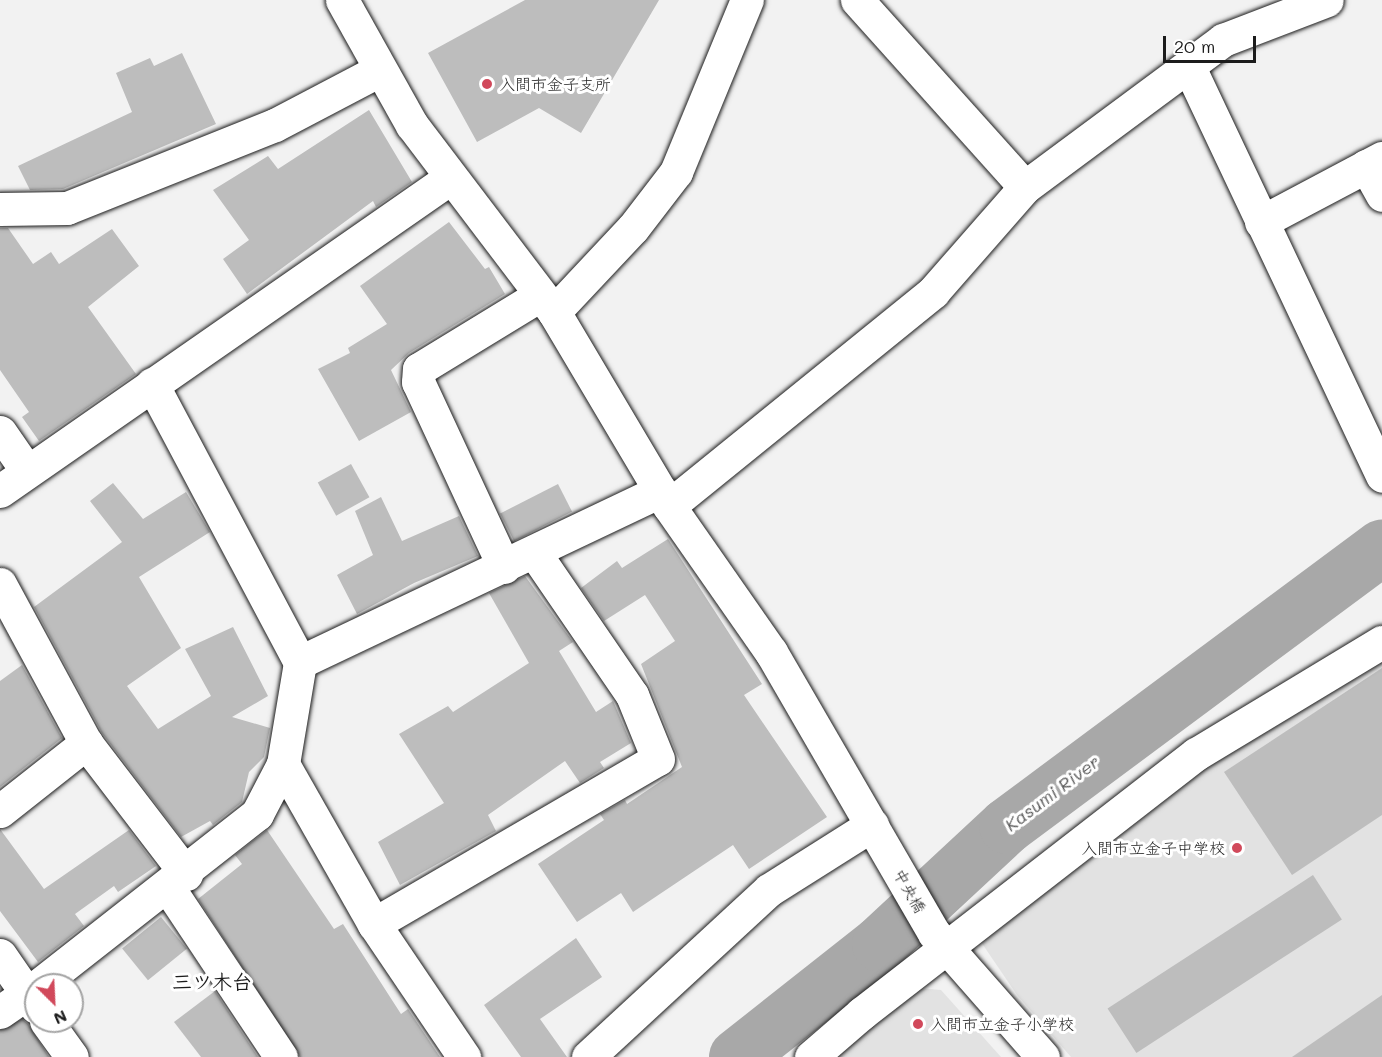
<!DOCTYPE html>
<meta charset="utf-8">
<style>
body{margin:0}
#map{position:relative;width:1382px;height:1057px;overflow:hidden;background:#f2f2f2;font-family:Mali,"Klee One",sans-serif}
div>[style]{position:absolute}
[style*='--x']{left:calc(var(--x)*1px);top:calc(var(--y)*1px);width:calc(var(--w)*1px);rotate:calc(var(--a)*1deg)}
.built>*{inset:0;background:#e2e2e2}
.river>*{height:56px;margin:-28px;padding:0 28px;transform-origin:28px;border-radius:28px;background:#a8a8a8}
.building>*{inset:0;background:#bdbdbd;transform-origin:0 0}
.roads{filter:drop-shadow(0 0 2px #1c1c1c) drop-shadow(0 0 2px #1c1c1c)}
.minor>*{height:33px;margin:-16.5px;padding:0 16.5px;transform-origin:16.5px;border-radius:16.5px;background:#fff}
.dots>*{width:16px;height:16px;translate:-50% -50%;box-sizing:border-box;border:3px solid #fff;border-radius:50%}
span{translate:-50% -50%;white-space:nowrap;text-align:center;line-height:1.15;-webkit-text-stroke:6px #fff;paint-order:stroke}
.poi-label{font-size:16px;color:#1c1c1c}
.left{translate:0 -50%;text-align:left}
.right{translate:-100% -50%;text-align:right}
.street-label{font-size:16px;color:#1c1c1c}
.water-label{font-size:18px;color:#5b5b5b;font-style:italic}
.quarter-label{font-size:20px;color:#1c1c1c;font-weight:700}
.north{position:absolute;left:24px;top:973px;width:60px;height:60px;box-sizing:border-box;background:#fff;border:2px solid #a4a4a4;border-radius:50%;rotate:156deg;font-size:16px;font-weight:700;line-height:24px;text-align:center;color:#1c1c1c}
.north::after{content:'';display:block;margin:auto;width:21px;height:27px;background:#d1495b;clip-path:polygon(50% 0,100% 100%,50% 72%,0 100%)}
.scale{position:absolute;left:1163px;top:36px;width:93px;height:27px;box-sizing:border-box;border:3px solid #1c1c1c;border-top:0;padding-left:8px;font-size:18px;line-height:21px;white-space:nowrap;color:#1c1c1c;-webkit-text-stroke:4px #fff;paint-order:stroke}
</style>
<div id="map">
<div class="built">
<div style="clip-path:polygon(1382px 650px,1382px 1057px,1071px 1057px,1017px 995px,979px 939px,1203px 758px)"></div>
<div style="clip-path:polygon(908px 987px,941px 990px,1001px 1057px,827px 1057px)"></div>
</div>
<div class="river">
<div style="--x:737;--y:1057;--w:182;--a:-38.3"></div>
<div style="--x:880;--y:944;--w:173;--a:-42.9"></div>
<div style="--x:1007;--y:826;--w:467;--a:-36.6"></div>
</div>
<div class="building">
<div style="clip-path:polygon(525px 0,659px 0,581px 133px,539px 108px,477px 142px,428px 53px)"></div>
<div style="clip-path:polygon(182px 53px,216px 124px,63px 189px,30px 190px,18px 166px,132px 112px,116px 73px,150px 58px,154px 66px)"></div>
<div style="clip-path:polygon(369px 110px,412px 182px,376px 207px,373px 201px,247px 294px,223px 259px,249px 240px,213px 190px,268px 156px,278px 169px)"></div>
<div style="clip-path:polygon(449px 222px,485px 269px,489px 267px,505px 294px,409px 353px,391px 370px,411px 412px,359px 441px,318px 369px,350px 353px,348px 348px,387px 324px,360px 286px)"></div>
<div style="clip-path:polygon(0 228px,8px 228px,33px 264px,51px 252px,59px 264px,112px 229px,139px 266px,88px 307px,136px 374px,39px 441px,22px 417px,29px 412px,0 370px)"></div>
<div style="left:351px;top:464px;width:38px;height:38px;rotate:61deg"></div>
<div style="clip-path:polygon(113px 483px,143px 519px,186px 492px,210px 532px,139px 577px,181px 648px,127px 686px,158px 729px,211px 696px,185px 649px,233px 627px,268px 696px,232px 717px,270px 728px,264px 757px,249px 772px,242px 802px,213px 825px,210px 821px,181px 837px,102px 733px,34px 607px,122px 542px,90px 501px)"></div>
<div style="left:558px;top:484px;width:31px;height:65px;rotate:63deg"></div>
<div style="clip-path:polygon(381px 497px,402px 541px,459px 516px,478px 556px,414px 583px,357px 614px,337px 575px,373px 555px,355px 511px)"></div>
<div style="clip-path:polygon(668px 539px,762px 684px,744px 695px,827px 817px,749px 869px,733px 845px,633px 912px,621px 893px,577px 922px,538px 864px,604px 820px,600px 814px,625px 800px,627px 804px,682px 767px,641px 664px,675px 641px,645px 595px,604px 621px,581px 588px,617px 561px,622px 568px)"></div>
<div style="clip-path:polygon(525px 576px,573px 642px,559px 651px,596px 712px,613px 701px,631px 743px,600px 762px,604px 768px,580px 783px,565px 761px,488px 815px,496px 831px,400px 885px,378px 842px,444px 803px,399px 734px,448px 706px,453px 712px,529px 663px,489px 593px)"></div>
<div style="clip-path:polygon(22px 665px,62px 738px,0 787px,0 681px)"></div>
<div style="clip-path:polygon(1382px 668px,1382px 815px,1292px 875px,1224px 772px)"></div>
<div style="clip-path:polygon(0 829px,44px 889px,129px 830px,156px 866px,118px 892px,114px 886px,75px 914px,84px 926px,38px 962px,0 911px)"></div>
<div style="clip-path:polygon(267px 830px,334px 929px,343px 924px,401px 1014px,408px 1009px,440px 1057px,300px 1057px,198px 899px,242px 864px,235px 855px)"></div>
<div style="left:1313px;top:875px;width:53px;height:245px;rotate:57deg"></div>
<div style="left:161px;top:917px;width:41px;height:50px;rotate:51deg"></div>
<div style="clip-path:polygon(576px 938px,602px 977px,540px 1019px,567px 1057px,521px 1057px,484px 1005px)"></div>
<div style="clip-path:polygon(215px 991px,258px 1057px,201px 1057px,174px 1022px)"></div>
<div style="clip-path:polygon(1382px 995px,1382px 1057px,1292px 1057px)"></div>
<div style="clip-path:polygon(22px 1019px,28px 1024px,49px 1057px,0 1057px,0 1030px)"></div>
</div>
<div class="roads">
<div class="minor">
<div style="--x:342;--y:0;--w:143;--a:60.8"></div>
<div style="--x:412;--y:125;--w:235;--a:52.8"></div>
<div style="--x:554;--y:312;--w:226;--a:59.3"></div>
<div style="--x:669;--y:506;--w:178;--a:55.1"></div>
<div style="--x:771;--y:652;--w:325;--a:59.9"></div>
<div style="--x:934;--y:933;--w:165;--a:48.7"></div>
<div style="--x:857;--y:0;--w:251;--a:48.1"></div>
<div style="--x:1189;--y:67;--w:452;--a:64.7"></div>
<div style="--x:1366;--y:166;--w:33;--a:61"></div>
<div style="--x:0;--y:209;--w:67;--a:-0.9"></div>
<div style="--x:67;--y:208;--w:224;--a:-21.8"></div>
<div style="--x:275;--y:125;--w:116;--a:-27.7"></div>
<div style="--x:1261;--y:222;--w:137;--a:-27.9"></div>
<div style="--x:554;--y:312;--w:115;--a:-46.8"></div>
<div style="--x:633;--y:228;--w:71;--a:-52.5"></div>
<div style="--x:676;--y:172;--w:186;--a:-67.6"></div>
<div style="--x:152;--y:384;--w:315;--a:62"></div>
<div style="--x:0;--y:432;--w:47;--a:55.3"></div>
<div style="--x:0;--y:491;--w:548;--a:-34.82"></div>
<div style="--x:669;--y:506;--w:340;--a:-39"></div>
<div style="--x:933;--y:292;--w:140;--a:-48.8"></div>
<div style="--x:1025;--y:187;--w:247;--a:-36.6"></div>
<div style="--x:1223;--y:40;--w:111;--a:-21"></div>
<div style="--x:504;--y:567;--w:204;--a:-114.9"></div>
<div style="--x:418;--y:382;--w:13;--a:-86"></div>
<div style="--x:419;--y:369;--w:142;--a:-31.4"></div>
<div style="--x:0;--y:584;--w:181;--a:61.6"></div>
<div style="--x:86;--y:743;--w:165;--a:52.6"></div>
<div style="--x:283;--y:764;--w:184;--a:60.4"></div>
<div style="--x:374;--y:924;--w:161;--a:55.9"></div>
<div style="--x:0;--y:811;--w:110;--a:-38.3"></div>
<div style="--x:168;--y:887;--w:204;--a:56.4"></div>
<div style="--x:374;--y:924;--w:328;--a:-30.2"></div>
<div style="--x:658;--y:759;--w:69;--a:-112.1"></div>
<div style="--x:632;--y:695;--w:173;--a:-124.4"></div>
<div style="--x:0;--y:955;--w:63;--a:55.3"></div>
<div style="--x:39;--y:985;--w:277;--a:-38.1"></div>
<div style="--x:257;--y:814;--w:56;--a:-62.5"></div>
<div style="--x:283;--y:764;--w:103;--a:-80.5"></div>
<div style="--x:300;--y:662;--w:399;--a:-25.4"></div>
<div style="--x:0;--y:1012;--w:44;--a:-34.8"></div>
<div style="--x:46;--y:1021;--w:44;--a:54.2"></div>
<div style="--x:588;--y:1057;--w:246;--a:-42.7"></div>
<div style="--x:769;--y:890;--w:122;--a:-32.3"></div>
<div style="--x:811;--y:1057;--w:67;--a:-40.8"></div>
<div style="--x:862;--y:1013;--w:423;--a:-37.8"></div>
<div style="--x:1196;--y:754;--w:217;--a:-31.1"></div>
</div>
</div>
<div class="dots">
<div style="left:487px;top:84px;background:#d1495b"></div>
<div style="left:1237px;top:848px;background:#d1495b"></div>
<div style="left:918px;top:1024px;background:#d1495b"></div>
</div>
<div class="poi-label">
<span class="left" style="left:499px;top:84px">入間市金子支所</span>
<span class="right" style="left:1225px;top:848px">入間市立金子中学校</span>
<span class="left" style="left:930px;top:1024px">入間市立金子小学校</span>
</div>
<div class="street-label">
<span style="left:910px;top:891px;rotate:61deg">中央橋</span>
</div>
<div class="water-label">
<span style="left:1052px;top:793px;rotate:-37deg">Kasumi River</span>
</div>
<div class="quarter-label">
<span style="left:212px;top:981px">三ツ木台</span>
</div>
<div class="north">N</div>
<div class="scale">20 m</div>
</div>
